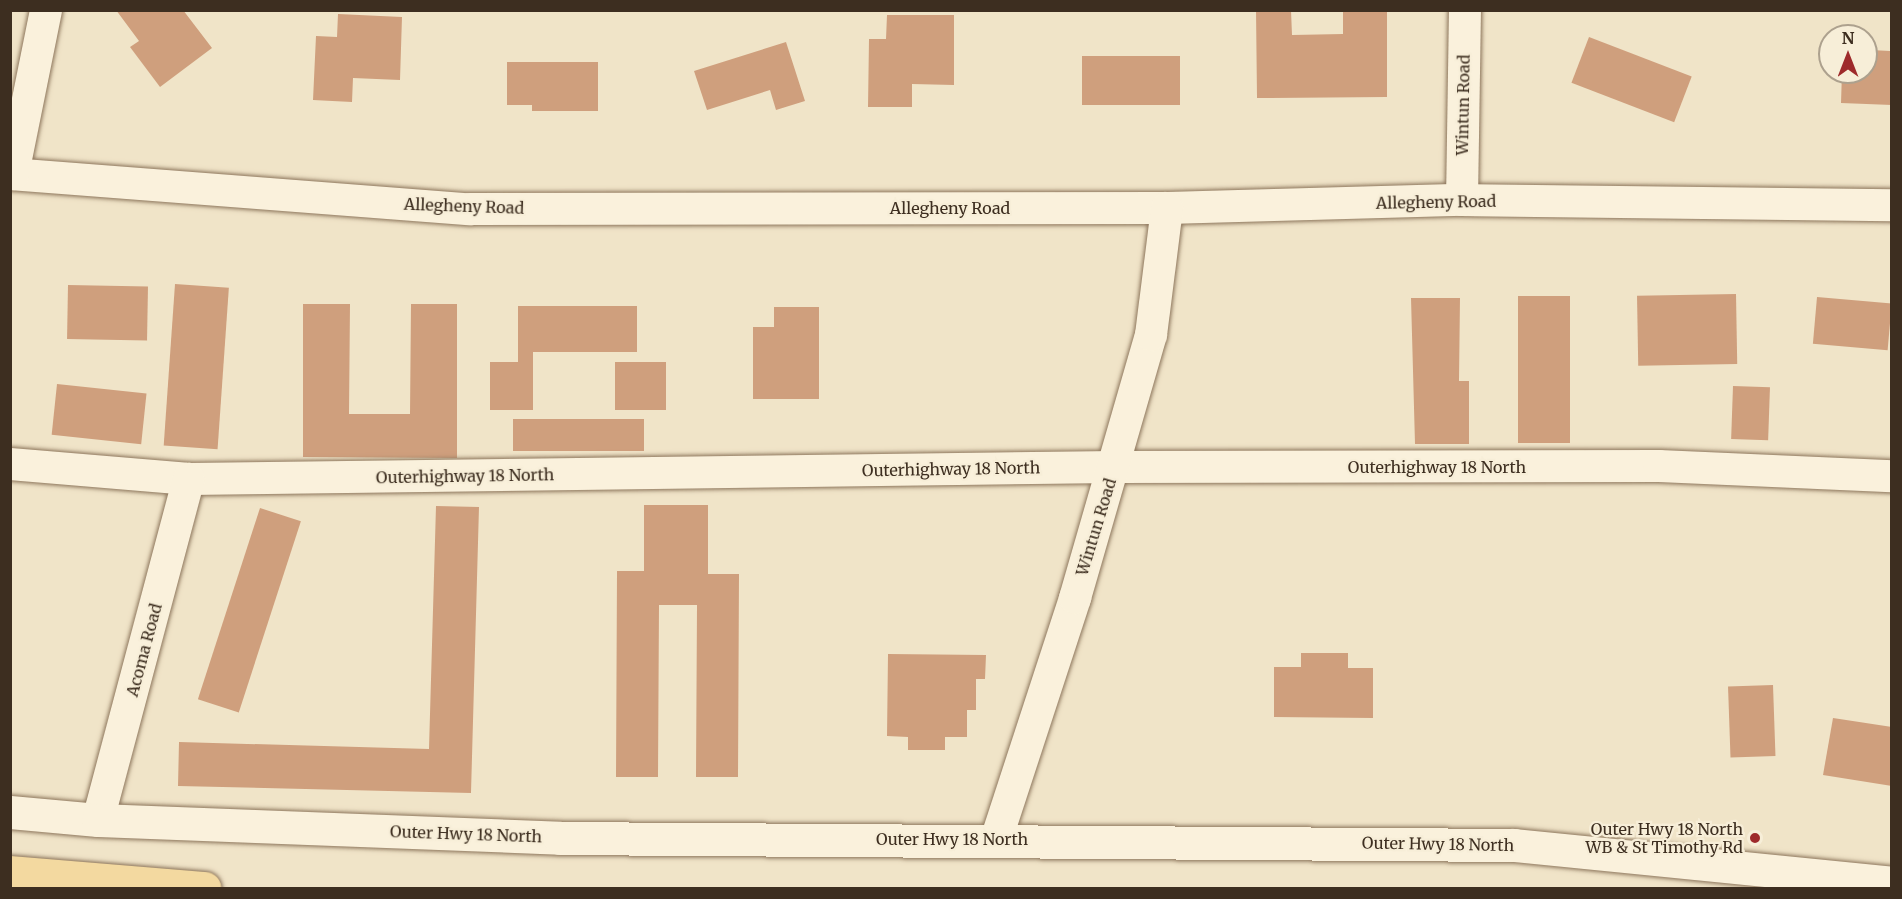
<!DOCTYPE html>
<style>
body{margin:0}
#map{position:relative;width:1902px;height:899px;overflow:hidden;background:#f0e4c8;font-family:Merriweather,serif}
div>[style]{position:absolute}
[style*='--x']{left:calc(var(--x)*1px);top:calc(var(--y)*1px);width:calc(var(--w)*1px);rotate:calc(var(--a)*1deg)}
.building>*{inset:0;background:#cf9f7d;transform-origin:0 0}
.roads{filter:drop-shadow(0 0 2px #8d765c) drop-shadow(0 0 2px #8d765c)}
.street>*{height:32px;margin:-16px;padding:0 16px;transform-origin:16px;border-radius:16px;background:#faf1dc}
.secondary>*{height:33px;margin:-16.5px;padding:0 16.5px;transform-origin:16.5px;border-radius:16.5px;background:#faf1dc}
.primary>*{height:33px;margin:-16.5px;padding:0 16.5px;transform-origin:16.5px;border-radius:16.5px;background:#f3d9a0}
.dots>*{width:16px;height:16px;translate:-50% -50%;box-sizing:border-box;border:3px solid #f7eed8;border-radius:50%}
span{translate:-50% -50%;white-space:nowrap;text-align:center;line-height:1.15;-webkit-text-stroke:4.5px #f7eed8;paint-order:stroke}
.street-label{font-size:16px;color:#3d2e20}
.poi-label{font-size:16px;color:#3d2e20}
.right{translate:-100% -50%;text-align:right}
.frame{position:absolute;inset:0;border:12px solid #3d2e20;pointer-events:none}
.north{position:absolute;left:1818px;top:24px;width:60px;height:60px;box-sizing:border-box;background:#f7eed8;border:2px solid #ada18e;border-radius:50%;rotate:0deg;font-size:16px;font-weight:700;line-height:24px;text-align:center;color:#3d2e20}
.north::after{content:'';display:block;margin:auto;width:21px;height:27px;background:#9e2a2b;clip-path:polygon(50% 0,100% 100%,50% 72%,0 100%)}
</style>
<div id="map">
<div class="building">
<div style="clip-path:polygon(116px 10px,183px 10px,212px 48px,160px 87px,130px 47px,139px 41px)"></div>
<div style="clip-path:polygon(1256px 10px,1291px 10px,1292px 35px,1343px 34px,1343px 10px,1387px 10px,1387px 97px,1257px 98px)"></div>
<div style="clip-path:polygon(338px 14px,402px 17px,400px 80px,353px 78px,352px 102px,313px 100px,316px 36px,337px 37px)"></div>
<div style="clip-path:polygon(887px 15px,954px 15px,954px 85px,912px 84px,912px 107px,868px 107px,869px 39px,886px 39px)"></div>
<div style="left:1589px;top:37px;width:110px;height:49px;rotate:21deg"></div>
<div style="clip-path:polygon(786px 42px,805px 101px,776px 110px,770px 90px,707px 110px,694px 71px)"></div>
<div style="clip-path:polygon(1871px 50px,1890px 51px,1892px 105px,1841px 103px,1842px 72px,1871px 70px)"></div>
<div style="left:1082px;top:56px;width:98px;height:49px"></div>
<div style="clip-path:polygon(507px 62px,598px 62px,598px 111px,532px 111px,532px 105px,507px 105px)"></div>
<div style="left:175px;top:284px;width:54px;height:162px;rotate:4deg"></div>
<div style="left:68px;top:285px;width:80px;height:54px;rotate:1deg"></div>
<div style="left:1736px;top:294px;width:70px;height:99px;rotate:89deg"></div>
<div style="left:1518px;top:296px;width:52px;height:147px"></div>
<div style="left:1817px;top:297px;width:75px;height:47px;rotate:5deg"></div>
<div style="clip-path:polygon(1411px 298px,1460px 298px,1459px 381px,1469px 381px,1469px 444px,1415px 444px)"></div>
<div style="clip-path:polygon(303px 304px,350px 304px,349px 414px,410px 414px,411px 304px,457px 304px,457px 458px,303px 457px)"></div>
<div style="clip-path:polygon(518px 306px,637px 306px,637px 352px,533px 352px,533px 410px,490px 410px,490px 362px,518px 362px)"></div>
<div style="clip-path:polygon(774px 307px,819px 307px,819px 399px,753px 399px,753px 327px,774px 327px)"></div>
<div style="left:615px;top:362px;width:51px;height:48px"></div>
<div style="left:57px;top:384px;width:90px;height:51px;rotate:6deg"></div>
<div style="left:1733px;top:386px;width:37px;height:53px;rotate:2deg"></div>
<div style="left:513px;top:419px;width:131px;height:32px"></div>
<div style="clip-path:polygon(644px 505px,708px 505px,708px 574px,739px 574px,738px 777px,696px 777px,697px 605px,659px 605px,658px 777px,616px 777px,617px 571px,644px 571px)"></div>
<div style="clip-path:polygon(436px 506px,479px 507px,471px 793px,178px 786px,179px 742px,429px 749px)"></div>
<div style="left:260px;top:508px;width:43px;height:201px;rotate:18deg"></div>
<div style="clip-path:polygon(1301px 653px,1348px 653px,1348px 668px,1373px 668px,1373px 718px,1274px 717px,1274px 667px,1301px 667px)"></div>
<div style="clip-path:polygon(888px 654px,986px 655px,985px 679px,976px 679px,976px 710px,967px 710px,967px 737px,945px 737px,945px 750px,908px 750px,908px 737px,887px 736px)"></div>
<div style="left:1773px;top:685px;width:71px;height:45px;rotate:88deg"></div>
<div style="clip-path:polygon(1833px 718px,1892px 727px,1892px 786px,1823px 775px)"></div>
</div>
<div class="roads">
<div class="street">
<div style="--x:10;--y:174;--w:461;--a:4.4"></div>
<div style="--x:470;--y:209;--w:697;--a:-0.08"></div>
<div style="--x:1167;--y:208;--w:295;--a:-1.6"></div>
<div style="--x:1462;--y:200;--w:430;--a:0.7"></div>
<div style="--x:13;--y:174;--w:167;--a:-78.6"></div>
<div style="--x:1462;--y:200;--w:190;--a:-89.1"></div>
<div style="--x:10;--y:464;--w:180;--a:4.8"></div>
<div style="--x:189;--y:479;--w:926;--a:-0.74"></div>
<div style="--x:1115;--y:467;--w:544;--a:-0.11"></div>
<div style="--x:1659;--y:466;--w:233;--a:2.5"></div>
<div style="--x:98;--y:820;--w:353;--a:-75.1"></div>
<div style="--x:996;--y:840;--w:255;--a:-71.9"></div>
<div style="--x:1075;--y:598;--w:274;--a:-73.9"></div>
<div style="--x:1151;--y:335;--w:128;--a:-82.8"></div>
</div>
<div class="secondary">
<div style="--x:10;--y:812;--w:88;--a:5.2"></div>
<div style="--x:98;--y:820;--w:462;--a:2.2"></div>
<div style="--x:560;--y:838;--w:954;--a:0.42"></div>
<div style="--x:1514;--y:845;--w:380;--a:5.7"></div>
</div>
<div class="primary">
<div style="--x:10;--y:872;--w:195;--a:4.7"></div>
</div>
</div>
<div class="dots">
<div style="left:1755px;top:838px;background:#9e2a2b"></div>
</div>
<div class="street-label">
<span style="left:1463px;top:105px;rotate:-89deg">Wintun Road</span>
<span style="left:1436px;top:202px;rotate:-1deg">Allegheny Road</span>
<span style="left:464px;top:206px;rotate:2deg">Allegheny Road</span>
<span style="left:950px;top:208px">Allegheny Road</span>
<span style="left:1437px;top:467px">Outerhighway 18 North</span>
<span style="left:951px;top:469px;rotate:-1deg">Outerhighway 18 North</span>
<span style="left:465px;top:476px;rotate:-1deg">Outerhighway 18 North</span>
<span style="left:1096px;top:527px;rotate:-73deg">Wintun Road</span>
<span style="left:144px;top:650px;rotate:-75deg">Acoma Road</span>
<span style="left:466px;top:834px;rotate:2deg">Outer Hwy 18 North</span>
<span style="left:952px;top:839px">Outer Hwy 18 North</span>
<span style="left:1438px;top:844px;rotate:1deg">Outer Hwy 18 North</span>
</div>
<div class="poi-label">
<span class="right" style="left:1743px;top:838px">Outer Hwy 18 North<br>WB &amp; St Timothy Rd</span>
</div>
<div class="frame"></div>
<div class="north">N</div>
</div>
